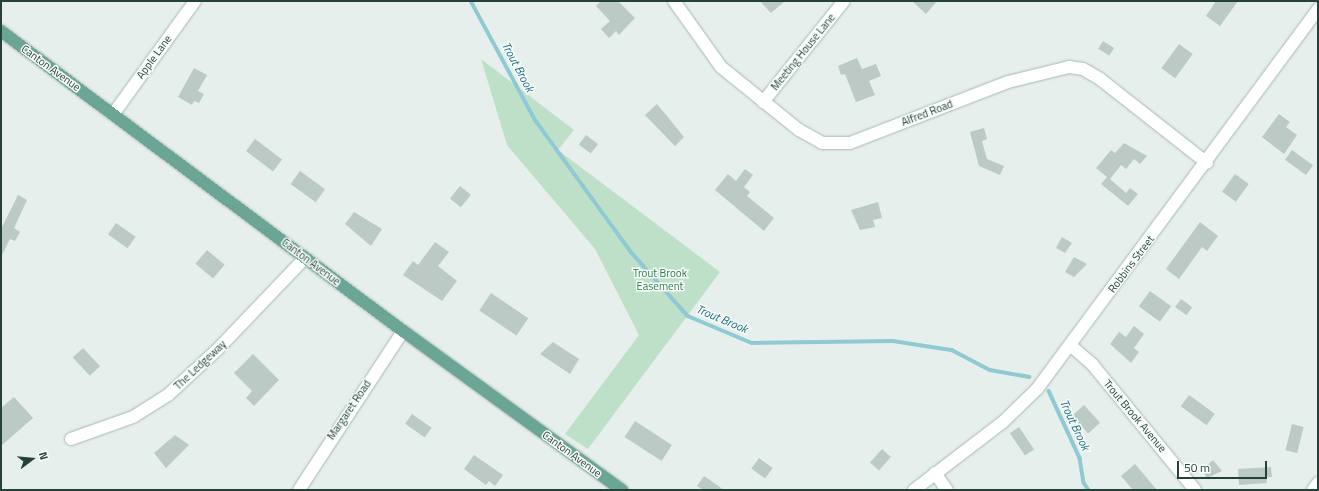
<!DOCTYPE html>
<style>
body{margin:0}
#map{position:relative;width:1319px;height:491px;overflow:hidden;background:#e6efeb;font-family:"Titillium Web",sans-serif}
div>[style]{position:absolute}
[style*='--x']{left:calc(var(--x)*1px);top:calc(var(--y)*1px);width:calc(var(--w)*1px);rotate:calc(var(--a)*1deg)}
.green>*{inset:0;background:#bfe0c8}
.stream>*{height:3.5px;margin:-1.75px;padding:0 1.75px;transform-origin:1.75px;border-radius:1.75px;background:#8ec9d4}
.building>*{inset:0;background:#bbcac4;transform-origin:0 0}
.roads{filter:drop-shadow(0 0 1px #a8b8b2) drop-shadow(0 0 1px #a8b8b2)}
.minor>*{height:12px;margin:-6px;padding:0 6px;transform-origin:6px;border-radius:6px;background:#fff}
.major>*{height:12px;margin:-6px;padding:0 6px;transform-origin:6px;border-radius:6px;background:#6aa596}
span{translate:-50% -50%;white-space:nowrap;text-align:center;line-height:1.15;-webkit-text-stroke:3px #f7fbf9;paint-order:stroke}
.street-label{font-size:11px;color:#24423a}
.park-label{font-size:11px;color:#2d7a4b}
.water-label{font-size:12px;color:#1c6f80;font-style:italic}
.frame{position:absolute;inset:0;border:2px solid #24423a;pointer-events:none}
.north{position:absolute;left:12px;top:439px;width:40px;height:40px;-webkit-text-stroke:3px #f7fbf9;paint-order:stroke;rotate:74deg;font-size:11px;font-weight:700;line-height:16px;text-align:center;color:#24423a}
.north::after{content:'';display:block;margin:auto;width:14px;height:18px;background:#24423a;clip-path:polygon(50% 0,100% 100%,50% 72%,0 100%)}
.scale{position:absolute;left:1177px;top:461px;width:90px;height:18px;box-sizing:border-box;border:2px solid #24423a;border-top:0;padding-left:5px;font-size:12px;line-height:14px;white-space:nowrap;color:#24423a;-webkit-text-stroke:3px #f7fbf9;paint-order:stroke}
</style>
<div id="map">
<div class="green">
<div style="clip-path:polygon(481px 59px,574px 130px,558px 150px,720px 272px,588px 449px,565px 434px,639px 335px,595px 249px,507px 145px)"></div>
</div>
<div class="stream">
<div style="--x:471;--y:1;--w:136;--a:61.6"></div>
<div style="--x:536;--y:121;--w:163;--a:54"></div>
<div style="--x:632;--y:253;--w:84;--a:48.4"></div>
<div style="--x:688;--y:316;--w:69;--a:22.9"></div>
<div style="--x:752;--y:343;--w:141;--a:-0.8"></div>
<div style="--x:893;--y:341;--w:60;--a:8.7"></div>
<div style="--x:952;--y:350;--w:43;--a:27.8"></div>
<div style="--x:990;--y:370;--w:40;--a:10"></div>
<div style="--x:1049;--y:391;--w:74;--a:65.2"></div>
<div style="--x:1080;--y:458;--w:25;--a:81"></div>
<div style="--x:1084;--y:483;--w:9;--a:54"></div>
</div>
<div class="building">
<div style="clip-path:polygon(601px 1px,618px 1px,635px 18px,619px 35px,616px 31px,609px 38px,601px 29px,610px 21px,596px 6px)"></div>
<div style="clip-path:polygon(760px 1px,785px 1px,771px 13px)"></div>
<div style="clip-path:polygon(912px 1px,937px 1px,926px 14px)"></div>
<div style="clip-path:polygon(1216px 1px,1238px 1px,1220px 26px,1206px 16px)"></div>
<div style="left:1103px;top:41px;width:13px;height:9px;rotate:32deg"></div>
<div style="left:1179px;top:44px;width:17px;height:30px;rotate:36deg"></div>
<div style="clip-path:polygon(857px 58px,862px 69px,876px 64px,881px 76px,869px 81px,875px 95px,856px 102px,845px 74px,841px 75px,838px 66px)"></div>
<div style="clip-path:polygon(194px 68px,207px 75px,198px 91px,204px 94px,199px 103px,194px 101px,192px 105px,178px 97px)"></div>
<div style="clip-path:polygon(657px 104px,684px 137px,675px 146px,645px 115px)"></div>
<div style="clip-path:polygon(1279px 114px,1290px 122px,1286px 127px,1297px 135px,1284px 154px,1262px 137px)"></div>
<div style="clip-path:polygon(984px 128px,987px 139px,982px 141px,987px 159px,1004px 166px,1000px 175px,979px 166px,970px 132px)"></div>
<div style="left:586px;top:135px;width:15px;height:12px;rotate:37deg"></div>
<div style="left:255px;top:139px;width:34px;height:15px;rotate:37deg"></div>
<div style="clip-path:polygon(1124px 143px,1147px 156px,1140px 164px,1134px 159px,1126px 169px,1121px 165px,1110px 179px,1126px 193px,1130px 188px,1138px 194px,1128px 206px,1101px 184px,1107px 177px,1096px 168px,1111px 150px,1115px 153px)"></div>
<div style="left:1292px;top:150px;width:26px;height:12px;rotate:36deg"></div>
<div style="clip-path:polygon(745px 169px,753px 175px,744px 187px,750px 192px,747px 196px,774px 218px,764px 231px,715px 190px,728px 174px,736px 181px)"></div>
<div style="left:300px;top:171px;width:31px;height:16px;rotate:36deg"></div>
<div style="left:1235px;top:174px;width:17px;height:22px;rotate:36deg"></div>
<div style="left:460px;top:186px;width:14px;height:16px;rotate:39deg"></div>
<div style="clip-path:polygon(18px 195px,27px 200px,14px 228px,20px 232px,15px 241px,10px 239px,1px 257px,1px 229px)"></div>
<div style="clip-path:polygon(878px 202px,882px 218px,873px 220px,875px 227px,860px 230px,851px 210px)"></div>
<div style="clip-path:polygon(354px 212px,382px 229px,371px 246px,345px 224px)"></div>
<div style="clip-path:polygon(1200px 222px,1218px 236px,1207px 251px,1202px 247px,1179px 279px,1166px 269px)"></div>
<div style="left:116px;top:223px;width:24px;height:14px;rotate:35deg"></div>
<div style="clip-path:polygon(1062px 237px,1072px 243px,1065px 253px,1056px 248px)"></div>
<div style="clip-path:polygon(435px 242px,449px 252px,438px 266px,457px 281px,442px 301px,403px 275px,413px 261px,418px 265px)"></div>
<div style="left:207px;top:250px;width:23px;height:18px;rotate:40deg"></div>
<div style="clip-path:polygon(1074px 257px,1087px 264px,1074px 277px,1065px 272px)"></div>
<div style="left:1150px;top:291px;width:26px;height:19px;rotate:36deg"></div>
<div style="left:491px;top:293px;width:45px;height:21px;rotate:34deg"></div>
<div style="left:1181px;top:299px;width:14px;height:10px;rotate:36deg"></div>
<div style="clip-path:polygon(1134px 326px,1144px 334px,1134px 348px,1139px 352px,1131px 363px,1110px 344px,1119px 332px,1126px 337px)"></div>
<div style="clip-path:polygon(553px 342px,579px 359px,570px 374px,540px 354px)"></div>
<div style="left:83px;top:348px;width:25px;height:14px;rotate:47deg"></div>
<div style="clip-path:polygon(253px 354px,279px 380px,254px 406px,246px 398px,252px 391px,234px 373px)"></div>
<div style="left:1189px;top:395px;width:32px;height:14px;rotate:36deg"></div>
<div style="clip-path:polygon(14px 397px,33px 418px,1px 446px,1px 408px)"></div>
<div style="left:1084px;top:405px;width:24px;height:16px;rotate:48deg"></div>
<div style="left:412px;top:414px;width:24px;height:12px;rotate:35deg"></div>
<div style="left:635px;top:421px;width:44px;height:19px;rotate:33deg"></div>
<div style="left:1292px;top:424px;width:12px;height:27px;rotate:14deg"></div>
<div style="left:1019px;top:427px;width:27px;height:11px;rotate:56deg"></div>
<div style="clip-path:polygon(175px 435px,189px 445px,166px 468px,154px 453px)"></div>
<div style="left:882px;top:449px;width:12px;height:18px;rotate:42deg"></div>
<div style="clip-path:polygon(474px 455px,503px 475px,495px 486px,489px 481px,486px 485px,464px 469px)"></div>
<div style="left:759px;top:458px;width:17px;height:13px;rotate:36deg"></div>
<div style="clip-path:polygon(1213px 460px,1222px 471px,1207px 478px,1202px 470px)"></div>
<div style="clip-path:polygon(1135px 464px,1157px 490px,1133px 490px,1121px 476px)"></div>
<div style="clip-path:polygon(1271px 467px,1272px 477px,1266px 477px,1267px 483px,1239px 485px,1238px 469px)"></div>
<div style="clip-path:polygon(704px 476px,724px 490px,703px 490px,697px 486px)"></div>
</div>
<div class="roads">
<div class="minor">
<div style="--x:674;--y:1;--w:81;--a:54.5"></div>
<div style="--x:721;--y:67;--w:100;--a:38.9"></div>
<div style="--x:799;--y:130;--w:26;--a:29"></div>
<div style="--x:822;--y:143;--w:28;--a:0"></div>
<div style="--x:850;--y:143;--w:169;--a:-21.1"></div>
<div style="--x:1008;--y:82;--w:63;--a:-13.8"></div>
<div style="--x:1069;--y:67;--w:14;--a:8"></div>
<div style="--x:1083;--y:69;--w:20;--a:30"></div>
<div style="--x:1100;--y:79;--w:136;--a:38.1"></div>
<div style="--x:763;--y:102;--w:129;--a:-51.3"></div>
<div style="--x:114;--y:113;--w:138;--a:-54.1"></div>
<div style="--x:1070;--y:345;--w:29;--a:41"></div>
<div style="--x:1092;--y:364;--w:163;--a:50.7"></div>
<div style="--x:71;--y:439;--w:66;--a:-19.5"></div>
<div style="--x:133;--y:417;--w:41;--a:-32.2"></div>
<div style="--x:168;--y:395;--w:67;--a:-42.6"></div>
<div style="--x:217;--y:350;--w:127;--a:-46.3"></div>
<div style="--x:935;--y:473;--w:21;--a:55"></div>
<div style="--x:299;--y:490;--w:190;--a:-56.8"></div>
<div style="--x:914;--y:490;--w:112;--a:-37.4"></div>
<div style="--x:1003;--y:422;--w:47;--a:-44.1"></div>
<div style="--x:1037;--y:389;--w:473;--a:-53.5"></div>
<div style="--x:1313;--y:490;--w:9;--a:-54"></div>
</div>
<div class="major">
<div style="--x:1;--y:31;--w:502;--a:36.73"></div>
<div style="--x:403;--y:331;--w:271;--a:36"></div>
</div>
</div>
<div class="street-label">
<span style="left:803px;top:52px;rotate:-51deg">Meeting House Lane</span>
<span style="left:154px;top:57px;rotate:-54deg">Apple Lane</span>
<span style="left:51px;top:68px;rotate:36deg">Canton Avenue</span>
<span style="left:927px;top:113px;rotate:-21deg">Alfred Road</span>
<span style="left:311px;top:262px;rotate:37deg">Canton Avenue</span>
<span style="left:1131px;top:264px;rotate:-53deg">Robbins Street</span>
<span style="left:200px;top:365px;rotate:-43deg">The Ledgeway</span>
<span style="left:349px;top:410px;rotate:-56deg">Margaret Road</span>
<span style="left:1135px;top:416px;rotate:50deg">Trout Brook Avenue</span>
<span style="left:572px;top:454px;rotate:36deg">Canton Avenue</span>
</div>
<div class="park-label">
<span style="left:660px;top:280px">Trout Brook<br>Easement</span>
</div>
<div class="water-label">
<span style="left:518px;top:67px;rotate:62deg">Trout Brook</span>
<span style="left:722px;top:319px;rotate:23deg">Trout Brook</span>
<span style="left:1075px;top:425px;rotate:65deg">Trout Brook</span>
</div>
<div class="frame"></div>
<div class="north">N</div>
<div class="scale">50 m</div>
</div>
